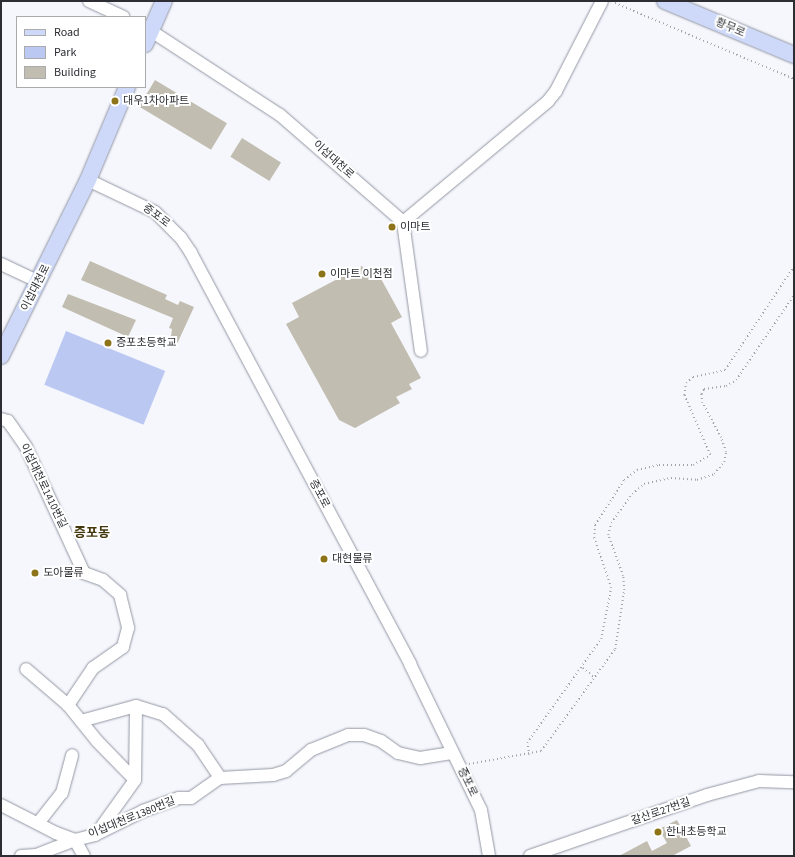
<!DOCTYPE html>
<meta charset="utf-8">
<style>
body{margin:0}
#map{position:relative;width:795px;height:857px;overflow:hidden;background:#f6f7fd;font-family:"Source Sans 3","Noto Sans KR",sans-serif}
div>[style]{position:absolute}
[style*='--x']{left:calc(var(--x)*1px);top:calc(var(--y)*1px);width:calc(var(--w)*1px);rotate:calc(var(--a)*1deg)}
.green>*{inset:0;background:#bbc8f2;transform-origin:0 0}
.building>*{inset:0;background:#c1bdb0;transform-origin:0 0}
.path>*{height:1.5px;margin-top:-0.75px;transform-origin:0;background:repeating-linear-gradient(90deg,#a3a4aa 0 1px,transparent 0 4px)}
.roads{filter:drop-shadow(0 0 1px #9397a3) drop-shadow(0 0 1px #9397a3)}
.minor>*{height:12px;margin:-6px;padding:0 6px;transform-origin:6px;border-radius:6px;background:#fff}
.major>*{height:16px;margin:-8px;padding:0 8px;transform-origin:8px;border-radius:8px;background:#ced9f9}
.dots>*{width:11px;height:11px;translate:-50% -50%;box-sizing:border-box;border:2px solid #fff;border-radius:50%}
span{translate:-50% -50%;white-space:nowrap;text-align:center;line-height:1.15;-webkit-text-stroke:4px #fff;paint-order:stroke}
.street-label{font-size:11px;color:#2c2e33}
.poi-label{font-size:11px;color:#2c2e33}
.left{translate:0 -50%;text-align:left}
.quarter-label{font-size:13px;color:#44380e;font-weight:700}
.frame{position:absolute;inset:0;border:2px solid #2c2e33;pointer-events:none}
.legend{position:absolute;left:16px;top:16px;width:130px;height:72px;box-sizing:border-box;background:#fff;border:1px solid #ababad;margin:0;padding:5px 7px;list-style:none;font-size:12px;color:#2c2e33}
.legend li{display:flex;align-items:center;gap:8px;height:20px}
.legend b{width:20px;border:1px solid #ababad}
</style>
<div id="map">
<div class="green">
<div style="left:66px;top:331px;width:107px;height:58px;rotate:22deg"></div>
</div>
<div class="building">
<div style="left:155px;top:80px;width:84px;height:31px;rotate:31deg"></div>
<div style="left:242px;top:138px;width:46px;height:22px;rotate:32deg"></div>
<div style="clip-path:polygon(90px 261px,167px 295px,165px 299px,178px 305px,180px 301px,194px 307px,177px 344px,170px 343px,172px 329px,169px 328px,173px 318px,81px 280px)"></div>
<div style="clip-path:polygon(362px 266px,365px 271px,374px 266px,402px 317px,391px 323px,421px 378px,409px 384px,412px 389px,396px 397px,400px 403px,355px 428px,339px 420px,286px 324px,299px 317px,292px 303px)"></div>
<div style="clip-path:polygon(68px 294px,136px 320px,128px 337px,62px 307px)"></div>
<div style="clip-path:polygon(677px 820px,691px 846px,672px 856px,619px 856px,647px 841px,652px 851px,667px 843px,659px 829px)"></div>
</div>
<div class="path">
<div style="--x:615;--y:3;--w:194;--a:23"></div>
<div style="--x:583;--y:668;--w:14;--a:39"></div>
<div style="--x:529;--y:755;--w:12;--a:-99"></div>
<div style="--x:527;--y:743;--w:128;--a:-54.6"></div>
<div style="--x:601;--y:639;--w:52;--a:-78.9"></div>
<div style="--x:611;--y:588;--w:53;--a:-108.8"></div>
<div style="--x:594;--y:538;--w:13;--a:-86"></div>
<div style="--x:595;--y:525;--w:54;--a:-57.2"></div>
<div style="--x:624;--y:480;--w:16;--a:-38"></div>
<div style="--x:637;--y:470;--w:23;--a:-13"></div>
<div style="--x:659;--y:465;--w:34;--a:0"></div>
<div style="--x:693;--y:465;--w:20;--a:-30"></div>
<div style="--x:710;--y:455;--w:65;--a:-113.4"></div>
<div style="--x:684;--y:395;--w:12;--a:-81"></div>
<div style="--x:686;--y:383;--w:9;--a:-41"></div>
<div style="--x:693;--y:377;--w:33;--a:-12"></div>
<div style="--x:725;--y:370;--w:125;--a:-56.4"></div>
<div style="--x:469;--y:764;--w:73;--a:-10.2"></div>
<div style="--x:541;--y:751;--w:126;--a:-54"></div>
<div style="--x:615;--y:649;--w:60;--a:-81.3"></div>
<div style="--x:624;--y:590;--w:14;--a:-94"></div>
<div style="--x:623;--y:576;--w:44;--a:-110.1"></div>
<div style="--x:608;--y:535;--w:12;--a:-76"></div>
<div style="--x:611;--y:523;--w:36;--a:-54"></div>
<div style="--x:632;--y:494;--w:16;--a:-40"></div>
<div style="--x:644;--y:484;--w:28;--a:-13"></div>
<div style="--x:671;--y:478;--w:26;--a:4"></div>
<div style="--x:697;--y:480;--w:18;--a:-19"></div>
<div style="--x:714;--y:474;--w:16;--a:-50"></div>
<div style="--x:724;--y:462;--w:10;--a:-79"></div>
<div style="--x:726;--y:452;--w:15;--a:-110"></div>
<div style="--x:721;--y:438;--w:40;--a:-118"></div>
<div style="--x:702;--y:403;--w:9;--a:-96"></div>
<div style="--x:701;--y:394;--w:6;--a:-59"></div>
<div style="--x:704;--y:389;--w:22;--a:-8"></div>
<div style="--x:726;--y:386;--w:12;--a:-31"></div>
<div style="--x:736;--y:380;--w:103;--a:-55.7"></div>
</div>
<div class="roads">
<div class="minor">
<div style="--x:89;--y:1;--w:38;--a:25"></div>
<div style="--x:145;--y:27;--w:161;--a:33.1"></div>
<div style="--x:280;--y:115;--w:163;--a:41"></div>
<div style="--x:403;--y:222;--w:130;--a:82.1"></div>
<div style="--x:88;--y:180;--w:74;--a:25.5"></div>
<div style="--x:155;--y:212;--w:37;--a:45"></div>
<div style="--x:181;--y:238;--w:18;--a:56"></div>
<div style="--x:191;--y:253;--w:466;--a:61.9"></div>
<div style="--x:410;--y:664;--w:162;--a:64.1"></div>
<div style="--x:481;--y:810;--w:47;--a:80.1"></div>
<div style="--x:403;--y:222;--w:189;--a:-39.8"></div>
<div style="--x:548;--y:101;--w:13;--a:-51"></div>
<div style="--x:556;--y:91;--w:101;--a:-62.9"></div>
<div style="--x:1;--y:264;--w:42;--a:25.3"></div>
<div style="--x:1;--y:419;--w:7;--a:16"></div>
<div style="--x:8;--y:421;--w:32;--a:55"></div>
<div style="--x:26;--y:447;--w:139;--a:65.3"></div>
<div style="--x:84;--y:573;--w:20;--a:20"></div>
<div style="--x:103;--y:580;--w:23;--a:41"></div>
<div style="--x:120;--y:595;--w:34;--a:76"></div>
<div style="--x:128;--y:628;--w:20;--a:105"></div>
<div style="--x:123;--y:647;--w:37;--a:145"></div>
<div style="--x:93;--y:668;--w:45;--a:124"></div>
<div style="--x:68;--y:705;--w:55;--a:-139.4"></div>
<div style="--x:68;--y:705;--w:46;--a:51.1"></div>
<div style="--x:97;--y:741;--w:54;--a:45.7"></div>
<div style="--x:135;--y:780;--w:65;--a:125.6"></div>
<div style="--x:81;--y:721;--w:57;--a:-15.3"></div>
<div style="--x:136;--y:706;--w:28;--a:17"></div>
<div style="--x:163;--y:714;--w:47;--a:41.5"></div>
<div style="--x:198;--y:745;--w:40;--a:56"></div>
<div style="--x:135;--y:780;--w:74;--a:-89.2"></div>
<div style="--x:1;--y:805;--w:62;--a:27"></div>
<div style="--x:56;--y:833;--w:20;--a:20"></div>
<div style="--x:75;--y:840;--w:21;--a:-14"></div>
<div style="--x:95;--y:835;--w:54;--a:-26.6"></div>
<div style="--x:143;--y:811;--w:38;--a:-20"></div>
<div style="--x:179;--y:798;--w:12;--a:0"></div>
<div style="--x:191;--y:798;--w:35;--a:-35"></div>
<div style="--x:220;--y:778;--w:53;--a:-3.2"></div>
<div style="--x:273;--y:775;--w:14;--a:-17"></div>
<div style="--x:286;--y:771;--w:33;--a:-40"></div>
<div style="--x:311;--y:750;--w:40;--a:-22"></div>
<div style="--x:348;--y:735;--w:16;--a:0"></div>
<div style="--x:364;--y:735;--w:18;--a:19"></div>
<div style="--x:381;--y:741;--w:21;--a:35"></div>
<div style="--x:398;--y:753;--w:23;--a:13"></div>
<div style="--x:420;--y:758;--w:32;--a:-9"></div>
<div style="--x:39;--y:822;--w:37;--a:-52"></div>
<div style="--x:62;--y:793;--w:39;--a:-75"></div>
<div style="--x:21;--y:856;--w:15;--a:-4"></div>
<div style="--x:36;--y:855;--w:42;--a:-21"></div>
<div style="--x:75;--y:840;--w:18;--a:61"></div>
<div style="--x:530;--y:856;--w:187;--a:-19"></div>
<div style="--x:707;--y:795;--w:54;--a:-15.1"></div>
<div style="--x:759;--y:781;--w:35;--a:2"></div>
</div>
<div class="major">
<div style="--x:665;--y:1;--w:140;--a:22.7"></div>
<div style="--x:145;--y:44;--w:47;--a:-66.2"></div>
<div style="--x:1;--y:356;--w:196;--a:-63.7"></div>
<div style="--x:88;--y:180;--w:101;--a:-67.2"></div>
</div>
</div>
<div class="dots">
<div style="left:115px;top:101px;background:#8d7418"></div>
<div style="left:392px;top:227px;background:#8d7418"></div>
<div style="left:322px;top:274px;background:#8d7418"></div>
<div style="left:108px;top:343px;background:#8d7418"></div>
<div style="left:324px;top:559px;background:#8d7418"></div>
<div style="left:35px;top:573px;background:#8d7418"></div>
<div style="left:658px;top:832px;background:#8d7418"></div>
</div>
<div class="street-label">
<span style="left:730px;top:28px;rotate:23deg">황무로</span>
<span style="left:333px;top:160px;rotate:42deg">이섭대천로</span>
<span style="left:156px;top:216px;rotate:37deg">증포로</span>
<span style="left:36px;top:288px;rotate:-63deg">이섭대천로</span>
<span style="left:43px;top:486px;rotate:64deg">이섭대천로1410번길</span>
<span style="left:319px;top:494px;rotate:62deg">증포로</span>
<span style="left:467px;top:782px;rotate:64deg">증포로</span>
<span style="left:661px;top:812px;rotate:-19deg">갈산로27번길</span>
<span style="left:132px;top:818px;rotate:-22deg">이섭대천로1380번길</span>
</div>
<div class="poi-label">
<span class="left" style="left:123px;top:101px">대우1차아파트</span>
<span class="left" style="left:400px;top:227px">이마트</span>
<span class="left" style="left:330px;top:274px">이마트 이천점</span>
<span class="left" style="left:116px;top:343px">증포초등학교</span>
<span class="left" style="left:332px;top:559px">대현물류</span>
<span class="left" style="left:43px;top:573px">도아물류</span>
<span class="left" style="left:666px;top:832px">한내초등학교</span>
</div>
<div class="quarter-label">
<span style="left:92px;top:533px">증포동</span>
</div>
<div class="frame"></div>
<ul class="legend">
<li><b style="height:5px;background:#ced9f9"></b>Road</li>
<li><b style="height:11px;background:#bbc8f2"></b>Park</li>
<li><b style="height:11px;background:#c1bdb0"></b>Building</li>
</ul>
</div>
